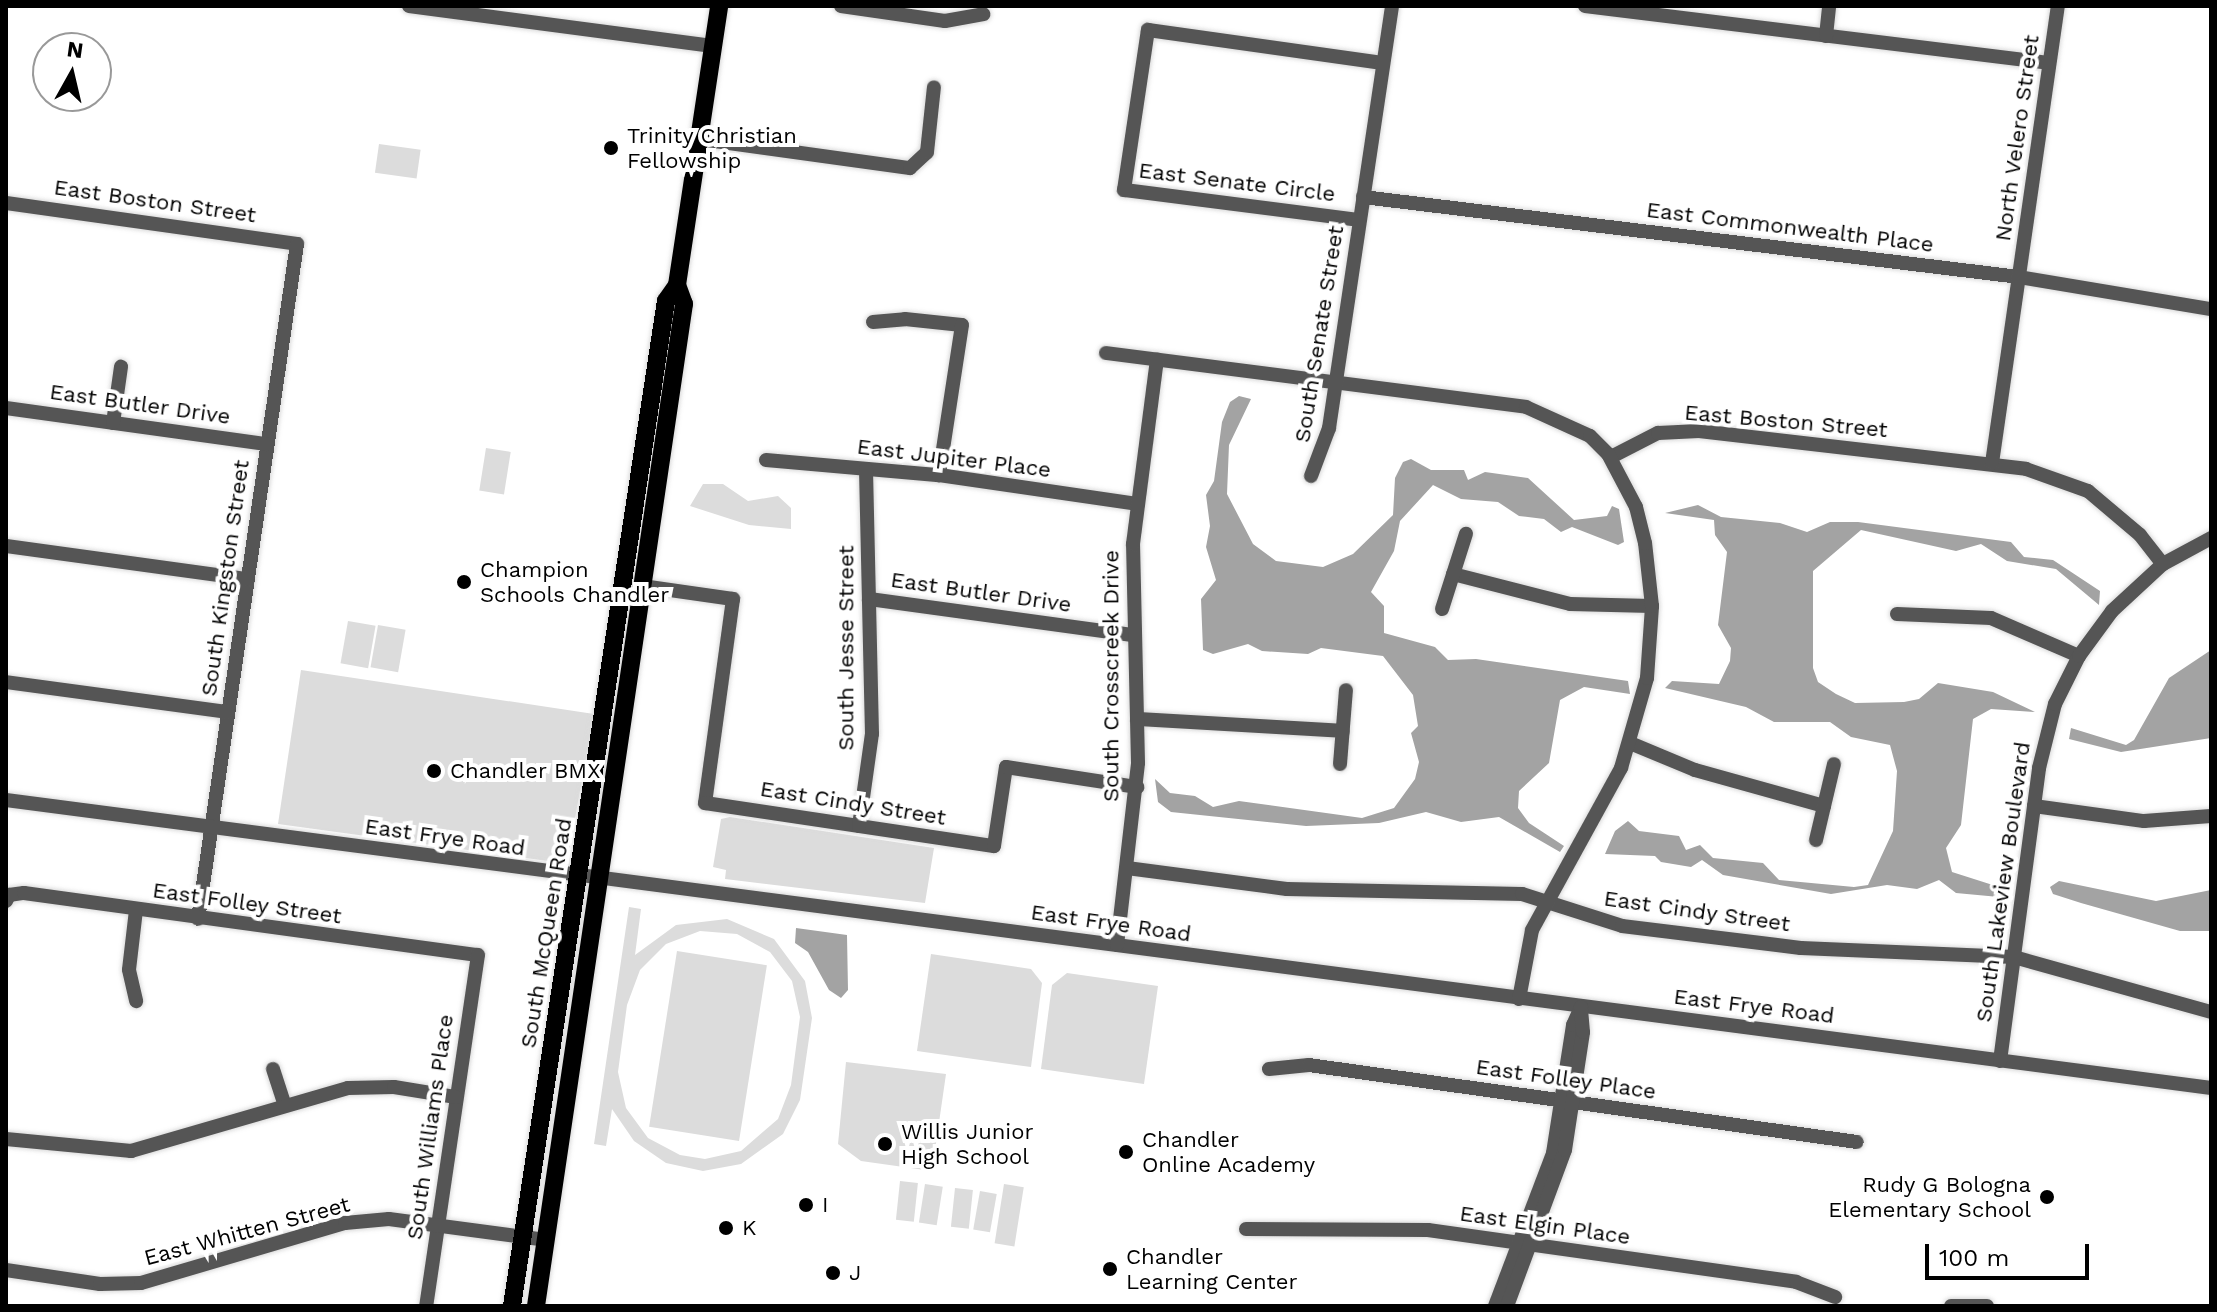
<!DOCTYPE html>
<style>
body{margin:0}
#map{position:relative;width:2217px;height:1312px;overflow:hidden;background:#fff;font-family:"Work Sans",sans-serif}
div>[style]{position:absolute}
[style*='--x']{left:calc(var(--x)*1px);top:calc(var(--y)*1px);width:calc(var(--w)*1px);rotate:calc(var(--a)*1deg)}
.green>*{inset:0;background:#dcdcdc;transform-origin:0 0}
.water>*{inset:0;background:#a3a3a3}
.roads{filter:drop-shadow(0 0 2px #dbdbdb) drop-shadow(0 0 2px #dbdbdb)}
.minor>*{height:14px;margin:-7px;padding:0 7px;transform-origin:7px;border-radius:7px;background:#555}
.major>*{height:18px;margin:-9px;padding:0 9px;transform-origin:9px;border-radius:9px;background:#000}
.dots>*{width:22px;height:22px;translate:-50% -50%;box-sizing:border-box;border:4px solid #fff;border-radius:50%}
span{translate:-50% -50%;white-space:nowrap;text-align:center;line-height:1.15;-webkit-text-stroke:8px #fff;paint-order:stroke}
.poi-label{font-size:22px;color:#000}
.left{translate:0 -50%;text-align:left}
.right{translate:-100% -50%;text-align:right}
.street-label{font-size:22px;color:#000}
.frame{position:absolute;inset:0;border:8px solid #000;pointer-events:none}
.north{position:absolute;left:32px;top:32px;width:80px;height:80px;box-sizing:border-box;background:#fff;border:2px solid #999;border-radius:50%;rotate:8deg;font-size:22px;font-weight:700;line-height:32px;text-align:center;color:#000}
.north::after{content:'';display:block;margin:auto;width:28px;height:36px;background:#000;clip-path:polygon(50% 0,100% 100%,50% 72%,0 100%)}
.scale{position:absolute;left:1925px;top:1244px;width:164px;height:36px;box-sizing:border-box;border:4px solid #000;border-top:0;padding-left:10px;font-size:24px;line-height:28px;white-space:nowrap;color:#000;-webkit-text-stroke:6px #fff;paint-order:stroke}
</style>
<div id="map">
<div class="green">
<div style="left:379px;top:144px;width:42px;height:29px;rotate:8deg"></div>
<div style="left:486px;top:448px;width:25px;height:43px;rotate:9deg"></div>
<div style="clip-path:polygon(703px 484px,723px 484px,748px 501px,778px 496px,791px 508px,791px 529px,749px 525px,690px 506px)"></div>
<div style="left:348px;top:621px;width:28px;height:43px;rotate:10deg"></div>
<div style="left:378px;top:625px;width:28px;height:43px;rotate:10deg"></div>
<div style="clip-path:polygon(301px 670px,594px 714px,568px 857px,555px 862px,278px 824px)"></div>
<div style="clip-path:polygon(730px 817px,934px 848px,925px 903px,725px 879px,726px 870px,713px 867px,721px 819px)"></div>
<div style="clip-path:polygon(evenodd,629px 907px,641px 909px,635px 955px,676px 925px,727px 919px,774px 939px,805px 981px,812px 1018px,800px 1100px,783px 1134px,741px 1164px,703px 1171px,666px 1163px,634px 1141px,612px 1109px,606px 1146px,594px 1144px,629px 907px,700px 931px,737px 934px,770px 952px,792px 981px,800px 1017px,791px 1085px,778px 1119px,741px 1151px,705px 1159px,680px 1155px,648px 1138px,626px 1108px,618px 1072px,627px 1005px,640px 970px,666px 944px,700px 931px)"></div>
<div style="left:677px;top:951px;width:91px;height:178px;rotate:9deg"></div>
<div style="clip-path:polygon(931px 954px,1031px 969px,1042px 983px,1031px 1067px,917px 1051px)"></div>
<div style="clip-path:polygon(1067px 973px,1158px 986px,1144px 1084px,1041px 1069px,1052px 985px)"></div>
<div style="clip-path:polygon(846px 1062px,946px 1074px,932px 1171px,861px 1161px,838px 1144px)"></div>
<div style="left:900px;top:1181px;width:18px;height:39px;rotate:6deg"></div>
<div style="left:925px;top:1184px;width:18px;height:39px;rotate:9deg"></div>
<div style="left:1004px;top:1184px;width:20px;height:60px;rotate:9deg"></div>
<div style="left:955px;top:1188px;width:18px;height:39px;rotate:6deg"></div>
<div style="left:980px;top:1191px;width:17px;height:39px;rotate:10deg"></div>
</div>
<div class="water">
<div style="clip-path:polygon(1239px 396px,1251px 399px,1229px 445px,1227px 494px,1253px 544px,1276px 561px,1323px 567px,1353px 554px,1393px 515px,1395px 478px,1403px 462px,1411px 459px,1431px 470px,1464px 470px,1468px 480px,1485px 472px,1528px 478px,1574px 520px,1607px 516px,1612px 506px,1619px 509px,1624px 542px,1618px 545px,1572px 527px,1561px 532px,1544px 519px,1519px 516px,1498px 502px,1461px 499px,1433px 485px,1400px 521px,1394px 551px,1371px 592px,1384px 606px,1384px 633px,1435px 647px,1448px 660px,1476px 659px,1628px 681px,1630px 694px,1584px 687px,1560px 700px,1549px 763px,1519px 791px,1518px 808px,1529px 823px,1564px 846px,1560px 852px,1499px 817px,1461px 822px,1426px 812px,1379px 823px,1306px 826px,1171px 812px,1158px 802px,1155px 779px,1170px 793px,1195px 796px,1213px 807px,1239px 801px,1362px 818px,1394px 808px,1415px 779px,1419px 762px,1411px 733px,1418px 726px,1413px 695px,1383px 656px,1321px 648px,1308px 654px,1262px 651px,1248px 644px,1213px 654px,1203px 650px,1201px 599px,1216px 580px,1206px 547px,1210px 526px,1206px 495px,1214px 481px,1222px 422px,1230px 402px)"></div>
<div style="clip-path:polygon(1698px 505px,1721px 517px,1780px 523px,1807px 532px,1830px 522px,1858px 522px,2011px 542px,2024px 557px,2053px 560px,2100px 591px,2099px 605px,2056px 569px,2007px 561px,1981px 544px,1956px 551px,1861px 530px,1813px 571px,1813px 668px,1818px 682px,1836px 694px,1855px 703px,1904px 702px,1919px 699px,1938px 683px,1993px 692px,2035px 712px,1991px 709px,1973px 719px,1961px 825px,1946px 848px,1952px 872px,1999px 887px,1999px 897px,1956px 893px,1939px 880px,1917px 889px,1887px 885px,1831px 894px,1723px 875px,1702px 860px,1691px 867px,1661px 862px,1655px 856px,1605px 854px,1615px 831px,1628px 821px,1639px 831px,1679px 836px,1686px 850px,1700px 845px,1713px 858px,1763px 863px,1779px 880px,1854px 887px,1868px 885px,1893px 831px,1897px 771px,1890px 745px,1851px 737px,1830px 722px,1774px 722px,1746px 707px,1665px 688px,1672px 681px,1719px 684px,1730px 661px,1731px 648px,1718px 625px,1727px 552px,1715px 535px,1714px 520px,1665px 513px)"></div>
<div style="clip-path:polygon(2211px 650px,2211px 738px,2121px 752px,2069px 739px,2071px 728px,2126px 745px,2134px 740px,2169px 678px)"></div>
<div style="clip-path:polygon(2059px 881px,2156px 901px,2211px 890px,2211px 931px,2180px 931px,2081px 903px,2053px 894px,2050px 887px)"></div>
<div style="clip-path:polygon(796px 928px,847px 935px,848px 990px,841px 998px,829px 990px,808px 952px,795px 943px)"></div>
</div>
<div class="roads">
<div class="minor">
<div style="--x:409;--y:6;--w:308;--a:7.5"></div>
<div style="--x:841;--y:6;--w:105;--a:8.2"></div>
<div style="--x:945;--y:21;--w:39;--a:-10"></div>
<div style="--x:1585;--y:6;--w:467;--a:7"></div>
<div style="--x:1826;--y:36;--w:30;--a:-84"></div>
<div style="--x:700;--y:139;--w:212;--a:7.9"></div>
<div style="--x:910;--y:168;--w:23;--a:-43"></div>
<div style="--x:927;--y:152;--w:65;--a:-83.9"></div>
<div style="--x:1363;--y:197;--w:661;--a:6.95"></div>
<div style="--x:2019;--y:277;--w:195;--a:9.5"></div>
<div style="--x:6;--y:203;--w:294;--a:8"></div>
<div style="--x:297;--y:244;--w:682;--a:98.34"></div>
<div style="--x:1359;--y:220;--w:237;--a:-172.7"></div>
<div style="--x:1124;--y:190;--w:162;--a:-81.5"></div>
<div style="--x:1148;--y:30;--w:237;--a:8"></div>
<div style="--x:873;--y:322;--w:32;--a:-5"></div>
<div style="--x:905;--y:319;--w:57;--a:6"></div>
<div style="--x:962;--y:325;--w:152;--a:98.7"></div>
<div style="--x:1106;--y:353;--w:423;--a:7.3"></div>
<div style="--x:1526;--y:407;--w:70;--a:24.4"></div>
<div style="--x:1590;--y:436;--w:30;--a:45"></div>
<div style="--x:1611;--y:457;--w:53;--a:-27.1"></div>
<div style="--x:1658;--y:433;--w:41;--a:-2.8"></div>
<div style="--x:1699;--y:431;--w:329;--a:6.6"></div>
<div style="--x:2026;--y:469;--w:66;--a:19.5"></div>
<div style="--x:2088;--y:491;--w:68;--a:40.2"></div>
<div style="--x:2140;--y:535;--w:37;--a:52"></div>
<div style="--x:6;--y:408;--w:263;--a:7.9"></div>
<div style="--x:113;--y:423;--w:57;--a:-81.9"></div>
<div style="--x:766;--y:460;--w:174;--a:5"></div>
<div style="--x:939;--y:475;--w:200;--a:8.3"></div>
<div style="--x:1992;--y:463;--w:462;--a:-81.8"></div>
<div style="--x:1311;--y:476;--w:51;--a:-69.4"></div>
<div style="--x:1329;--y:428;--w:427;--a:-81.5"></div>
<div style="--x:6;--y:546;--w:244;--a:7.8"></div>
<div style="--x:1453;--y:574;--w:121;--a:14.4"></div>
<div style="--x:1570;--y:604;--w:82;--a:1.4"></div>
<div style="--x:642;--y:586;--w:92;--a:8.1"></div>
<div style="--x:733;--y:599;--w:206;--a:97.8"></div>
<div style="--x:705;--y:803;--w:292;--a:8.5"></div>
<div style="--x:994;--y:846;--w:80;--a:-81.4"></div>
<div style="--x:1006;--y:767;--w:133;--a:8.7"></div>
<div style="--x:869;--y:599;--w:266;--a:7.8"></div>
<div style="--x:1442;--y:609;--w:79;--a:-72.3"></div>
<div style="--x:1897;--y:614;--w:94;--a:2.4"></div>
<div style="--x:1991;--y:618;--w:96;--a:23.4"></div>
<div style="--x:6;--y:682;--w:223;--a:7.7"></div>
<div style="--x:1137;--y:719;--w:206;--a:3.3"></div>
<div style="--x:1630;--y:743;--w:70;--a:22.6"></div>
<div style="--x:1695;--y:770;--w:134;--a:15.6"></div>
<div style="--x:1340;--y:764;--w:74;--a:-85.4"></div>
<div style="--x:6;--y:800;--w:2224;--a:7.44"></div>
<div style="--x:2034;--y:806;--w:111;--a:7.8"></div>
<div style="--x:2144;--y:821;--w:67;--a:-4.3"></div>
<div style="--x:859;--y:826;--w:93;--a:-82"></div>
<div style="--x:872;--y:734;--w:265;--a:-91.3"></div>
<div style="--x:1816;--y:840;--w:78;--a:-76.7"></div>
<div style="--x:1127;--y:868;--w:161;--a:7.5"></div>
<div style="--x:1287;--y:889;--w:235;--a:1.2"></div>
<div style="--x:1522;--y:894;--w:105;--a:17.7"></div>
<div style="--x:1622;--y:926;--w:180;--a:7"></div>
<div style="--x:1801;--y:948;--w:213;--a:2.4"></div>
<div style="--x:2014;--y:957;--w:205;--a:15.6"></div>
<div style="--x:6;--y:901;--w:7;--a:-63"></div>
<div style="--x:9;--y:895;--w:15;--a:-8"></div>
<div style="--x:24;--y:893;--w:458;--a:7.8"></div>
<div style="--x:478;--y:955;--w:355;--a:98.4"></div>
<div style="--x:136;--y:910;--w:60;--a:96.7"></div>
<div style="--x:129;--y:970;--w:32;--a:77"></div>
<div style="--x:1117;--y:945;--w:183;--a:-83.4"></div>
<div style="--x:1138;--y:763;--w:219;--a:-91.3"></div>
<div style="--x:1133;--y:544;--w:186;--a:-82.6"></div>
<div style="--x:1519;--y:999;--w:70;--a:-79.3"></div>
<div style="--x:1532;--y:930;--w:185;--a:-61.2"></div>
<div style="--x:1621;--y:768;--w:94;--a:-73.9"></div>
<div style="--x:1647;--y:678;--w:72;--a:-86"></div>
<div style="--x:1652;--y:606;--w:63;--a:-96.3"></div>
<div style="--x:1645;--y:543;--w:37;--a:-104"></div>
<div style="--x:1636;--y:507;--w:60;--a:-117.8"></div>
<div style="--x:2000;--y:1061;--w:296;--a:-82.4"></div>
<div style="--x:2039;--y:768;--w:66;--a:-76"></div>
<div style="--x:2055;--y:704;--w:54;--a:-63.4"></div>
<div style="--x:2079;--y:656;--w:56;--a:-53.7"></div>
<div style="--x:2112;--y:611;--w:69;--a:-42.7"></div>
<div style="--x:2163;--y:564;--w:55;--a:-28.4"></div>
<div style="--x:273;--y:1069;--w:36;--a:72"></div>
<div style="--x:1269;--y:1069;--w:40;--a:-5.7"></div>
<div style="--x:1309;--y:1065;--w:553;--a:8"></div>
<div style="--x:6;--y:1139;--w:126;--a:5.5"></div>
<div style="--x:131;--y:1151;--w:226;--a:-16.2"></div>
<div style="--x:348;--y:1088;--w:46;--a:-1.2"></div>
<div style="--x:394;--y:1087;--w:63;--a:9.2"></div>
<div style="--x:1246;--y:1229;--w:182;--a:0.3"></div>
<div style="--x:1428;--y:1230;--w:372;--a:8"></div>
<div style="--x:1796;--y:1282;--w:42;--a:21"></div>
<div style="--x:6;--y:1270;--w:95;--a:8.5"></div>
<div style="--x:100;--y:1284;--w:41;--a:-1.4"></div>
<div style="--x:141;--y:1283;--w:213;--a:-16.4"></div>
<div style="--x:345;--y:1223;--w:44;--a:-5.2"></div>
<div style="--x:389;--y:1219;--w:158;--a:7.6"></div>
<div style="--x:1495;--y:1306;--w:164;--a:-69.2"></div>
<div style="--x:1553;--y:1153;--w:130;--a:-81.1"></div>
<div style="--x:1573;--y:1025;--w:20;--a:-66"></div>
<div style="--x:1507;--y:1306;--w:166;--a:-69.6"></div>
<div style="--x:1565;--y:1150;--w:119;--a:-81.3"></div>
<div style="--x:1583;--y:1032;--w:25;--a:-95"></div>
<div style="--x:1951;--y:1306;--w:36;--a:0"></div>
</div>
<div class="major">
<div style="--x:512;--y:1306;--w:1017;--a:-81.29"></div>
<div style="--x:666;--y:301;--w:19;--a:-55"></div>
<div style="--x:677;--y:285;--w:282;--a:-81.4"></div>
<div style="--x:536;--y:1306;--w:1013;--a:-81.6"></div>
<div style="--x:684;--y:304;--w:20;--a:-110"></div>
</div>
</div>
<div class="dots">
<div style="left:611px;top:148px;background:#000"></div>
<div style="left:464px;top:582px;background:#000"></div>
<div style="left:434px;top:771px;background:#000"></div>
<div style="left:885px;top:1144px;background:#000"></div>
<div style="left:1126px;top:1152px;background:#000"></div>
<div style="left:2047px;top:1197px;background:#000"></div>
<div style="left:806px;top:1205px;background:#000"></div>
<div style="left:726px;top:1228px;background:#000"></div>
<div style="left:1110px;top:1269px;background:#000"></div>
<div style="left:833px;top:1273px;background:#000"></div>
</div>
<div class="poi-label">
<span class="left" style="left:627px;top:148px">Trinity Christian<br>Fellowship</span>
<span class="left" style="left:480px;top:582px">Champion<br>Schools Chandler</span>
<span class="left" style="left:450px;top:771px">Chandler BMX</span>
<span class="left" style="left:901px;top:1144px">Willis Junior<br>High School</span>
<span class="left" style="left:1142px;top:1152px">Chandler<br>Online Academy</span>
<span class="right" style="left:2031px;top:1197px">Rudy G Bologna<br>Elementary School</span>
<span class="left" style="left:822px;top:1205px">I</span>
<span class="left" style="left:742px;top:1228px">K</span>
<span class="left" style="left:1126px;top:1269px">Chandler<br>Learning Center</span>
<span class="left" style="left:849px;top:1273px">J</span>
</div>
<div class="street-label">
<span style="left:2017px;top:138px;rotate:-82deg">North Velero Street</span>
<span style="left:1237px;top:182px;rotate:7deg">East Senate Circle</span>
<span style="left:155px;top:201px;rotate:8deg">East Boston Street</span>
<span style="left:1790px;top:227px;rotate:7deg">East Commonwealth Place</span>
<span style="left:1319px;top:334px;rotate:-81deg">South Senate Street</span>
<span style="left:140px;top:404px;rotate:8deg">East Butler Drive</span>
<span style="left:1786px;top:421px;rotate:5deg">East Boston Street</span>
<span style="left:954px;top:458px;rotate:7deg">East Jupiter Place</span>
<span style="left:225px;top:578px;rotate:-82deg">South Kingston Street</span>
<span style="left:981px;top:592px;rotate:8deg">East Butler Drive</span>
<span style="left:846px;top:648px;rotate:-90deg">South Jesse Street</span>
<span style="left:1111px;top:676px;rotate:-90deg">South Crosscreek Drive</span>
<span style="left:853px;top:803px;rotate:9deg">East Cindy Street</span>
<span style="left:445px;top:837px;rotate:8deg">East Frye Road</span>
<span style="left:2003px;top:882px;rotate:-82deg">South Lakeview Boulevard</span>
<span style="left:247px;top:903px;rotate:8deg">East Folley Street</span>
<span style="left:1697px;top:911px;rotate:8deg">East Cindy Street</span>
<span style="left:1111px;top:923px;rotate:8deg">East Frye Road</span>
<span style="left:546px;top:933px;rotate:-81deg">South McQueen Road</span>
<span style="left:1754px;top:1006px;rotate:7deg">East Frye Road</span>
<span style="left:1566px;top:1079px;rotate:8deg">East Folley Place</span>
<span style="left:430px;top:1127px;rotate:-82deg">South Williams Place</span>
<span style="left:1545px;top:1225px;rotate:8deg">East Elgin Place</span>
<span style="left:247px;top:1231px;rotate:-15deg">East Whitten Street</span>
</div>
<div class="frame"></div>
<div class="north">N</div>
<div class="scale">100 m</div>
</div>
